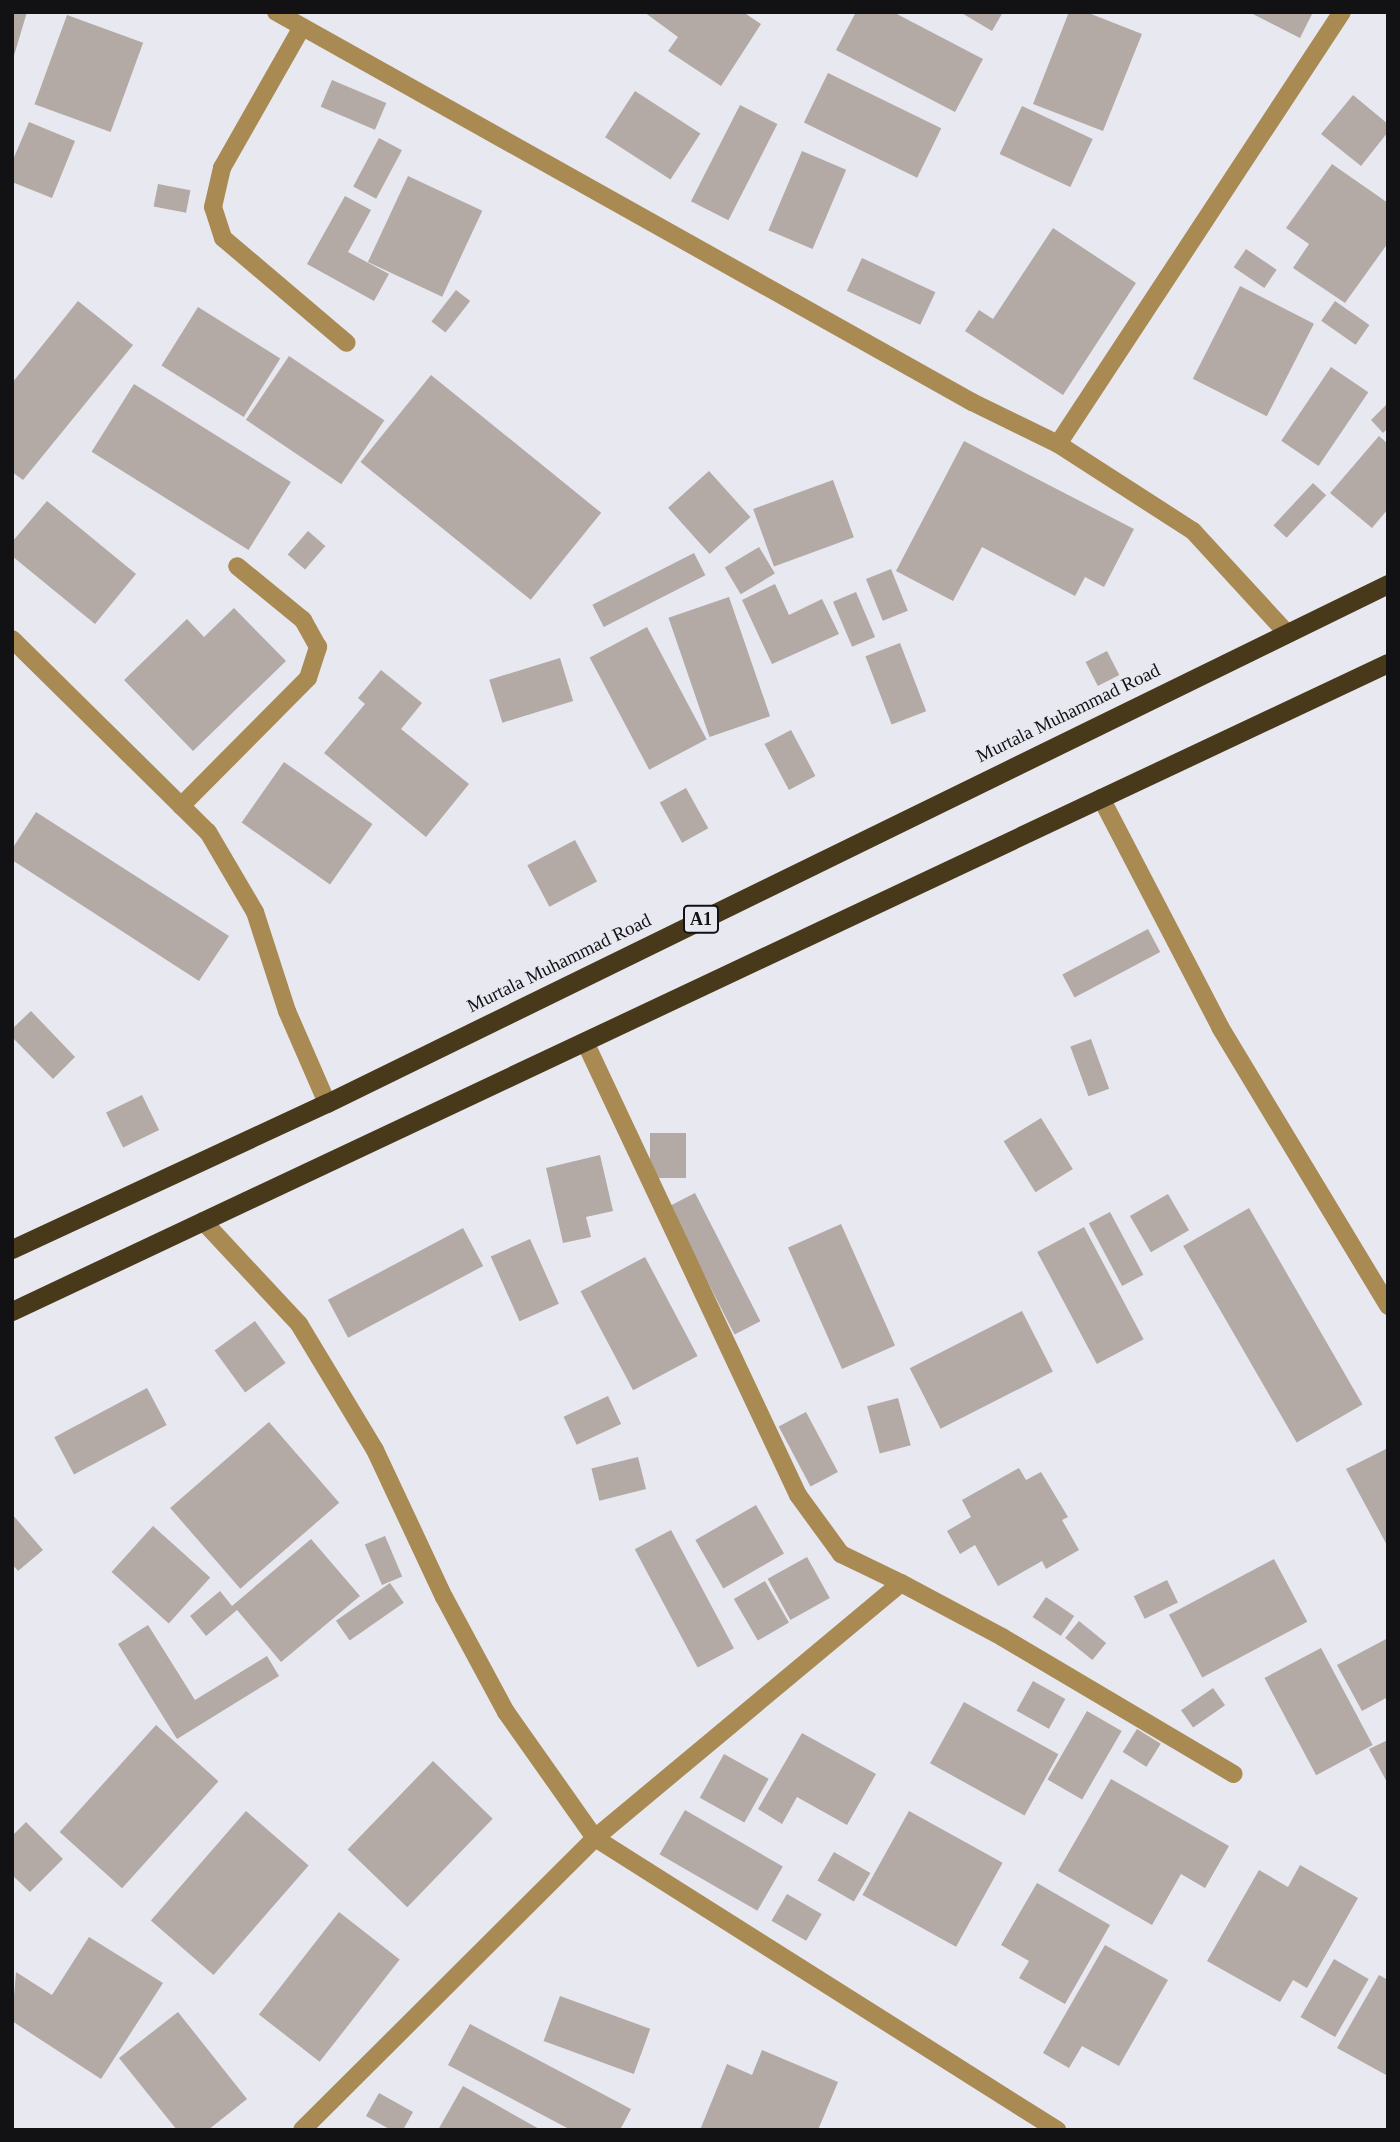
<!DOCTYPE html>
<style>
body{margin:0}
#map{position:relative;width:1400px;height:2142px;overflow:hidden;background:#e8e8f1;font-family:Georgia,serif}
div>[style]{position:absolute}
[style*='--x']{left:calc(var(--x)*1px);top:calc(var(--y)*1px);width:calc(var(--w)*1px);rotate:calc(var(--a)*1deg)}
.building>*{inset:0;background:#b3a9a5;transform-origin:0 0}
.service>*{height:18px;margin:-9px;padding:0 9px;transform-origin:9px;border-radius:9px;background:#a98a53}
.minor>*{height:18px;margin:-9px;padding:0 9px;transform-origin:9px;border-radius:9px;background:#a98a53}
.trunk>*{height:19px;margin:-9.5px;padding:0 9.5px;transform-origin:9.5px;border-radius:9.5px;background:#49391b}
span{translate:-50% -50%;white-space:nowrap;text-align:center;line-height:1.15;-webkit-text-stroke:5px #e8e8f1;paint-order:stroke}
.shield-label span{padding:2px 5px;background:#e8e8f1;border:2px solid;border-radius:5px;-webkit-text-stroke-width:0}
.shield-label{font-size:18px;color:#121215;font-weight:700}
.street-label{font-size:19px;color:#121215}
.frame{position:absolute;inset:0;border:14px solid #121215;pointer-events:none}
</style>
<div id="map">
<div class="building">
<div style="clip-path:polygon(12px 12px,27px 12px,13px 59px,12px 59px)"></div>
<div style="clip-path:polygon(644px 12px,743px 12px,761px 24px,721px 86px,668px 51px,678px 37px)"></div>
<div style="clip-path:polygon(856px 12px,893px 12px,983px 59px,955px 112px,836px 50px)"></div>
<div style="clip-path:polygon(960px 12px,1003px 12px,992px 31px)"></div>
<div style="clip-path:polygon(1069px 12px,1086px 12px,1142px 34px,1103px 131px,1033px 104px)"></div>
<div style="clip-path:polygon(1249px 12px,1313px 12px,1300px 38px)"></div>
<div style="left:67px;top:15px;width:81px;height:95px;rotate:20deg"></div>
<div style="left:828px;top:73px;width:126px;height:55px;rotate:26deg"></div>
<div style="left:332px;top:80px;width:59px;height:29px;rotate:23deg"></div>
<div style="left:635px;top:91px;width:78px;height:55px;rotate:33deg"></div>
<div style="clip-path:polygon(1353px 95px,1388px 124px,1388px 132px,1361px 166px,1321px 134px)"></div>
<div style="left:740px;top:105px;width:42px;height:108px;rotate:27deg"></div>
<div style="left:1022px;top:106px;width:78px;height:53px;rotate:25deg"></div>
<div style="clip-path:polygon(29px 122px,75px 141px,52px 198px,12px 182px,12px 162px)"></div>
<div style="left:379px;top:138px;width:26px;height:55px;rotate:28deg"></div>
<div style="left:802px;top:151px;width:48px;height:86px;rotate:23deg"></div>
<div style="clip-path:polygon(1332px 164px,1388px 203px,1388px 243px,1345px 303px,1293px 268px,1309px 244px,1286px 228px)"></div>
<div style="left:408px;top:176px;width:82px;height:95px;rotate:25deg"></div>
<div style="left:158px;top:184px;width:33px;height:23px;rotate:11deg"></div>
<div style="clip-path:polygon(345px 196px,371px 210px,348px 252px,389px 274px,374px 301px,307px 264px)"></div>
<div style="clip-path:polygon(1053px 228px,1136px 283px,1063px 395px,965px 331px,979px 310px,993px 319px)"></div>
<div style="left:1246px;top:249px;width:37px;height:22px;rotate:34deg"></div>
<div style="left:862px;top:258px;width:81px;height:36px;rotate:25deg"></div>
<div style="left:1240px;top:286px;width:83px;height:104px;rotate:27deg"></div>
<div style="left:456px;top:290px;width:18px;height:40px;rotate:38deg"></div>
<div style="clip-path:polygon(78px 301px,133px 345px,23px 480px,12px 472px,12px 383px)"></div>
<div style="left:1335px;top:301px;width:42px;height:24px;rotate:35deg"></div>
<div style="left:198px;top:307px;width:97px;height:69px;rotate:32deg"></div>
<div style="left:289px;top:356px;width:115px;height:77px;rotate:34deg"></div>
<div style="left:1331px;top:367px;width:45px;height:89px;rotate:34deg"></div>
<div style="left:431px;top:375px;width:219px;height:112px;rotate:39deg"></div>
<div style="left:134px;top:384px;width:185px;height:80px;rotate:32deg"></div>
<div style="clip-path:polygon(1388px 403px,1388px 428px,1383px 433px,1371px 420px)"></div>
<div style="clip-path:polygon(1379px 436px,1388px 444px,1388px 509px,1372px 528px,1330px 493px)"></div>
<div style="clip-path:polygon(964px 441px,1134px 529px,1104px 587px,1085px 577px,1075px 596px,982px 547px,953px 601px,896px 571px)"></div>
<div style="left:709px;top:471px;width:62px;height:55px;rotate:48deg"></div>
<div style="left:833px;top:480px;width:61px;height:85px;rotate:70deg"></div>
<div style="left:1313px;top:483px;width:18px;height:58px;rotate:43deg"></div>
<div style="clip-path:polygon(47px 501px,136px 574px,95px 624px,12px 556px,12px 542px)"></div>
<div style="left:308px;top:531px;width:23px;height:31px;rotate:41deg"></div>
<div style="left:759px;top:547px;width:31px;height:40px;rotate:59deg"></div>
<div style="left:694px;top:553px;width:25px;height:114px;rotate:63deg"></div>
<div style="left:891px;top:569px;width:45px;height:27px;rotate:68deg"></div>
<div style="clip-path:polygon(775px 584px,789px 615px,822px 599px,839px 634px,772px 664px,742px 600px)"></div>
<div style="left:856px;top:592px;width:49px;height:25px;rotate:67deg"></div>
<div style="left:729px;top:597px;width:126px;height:64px;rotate:71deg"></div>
<div style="clip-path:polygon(234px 608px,286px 661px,193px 751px,124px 680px,187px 619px,204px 637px)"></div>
<div style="left:647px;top:627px;width:127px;height:65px;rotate:62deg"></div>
<div style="left:900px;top:643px;width:73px;height:37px;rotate:69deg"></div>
<div style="left:1107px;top:651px;width:27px;height:24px;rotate:63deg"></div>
<div style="left:560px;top:658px;width:45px;height:74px;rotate:73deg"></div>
<div style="clip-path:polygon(381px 670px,422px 703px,401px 729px,469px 784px,426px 837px,324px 753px,365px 704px,358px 698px)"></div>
<div style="left:791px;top:730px;width:52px;height:30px;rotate:62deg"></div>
<div style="left:284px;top:762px;width:108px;height:74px;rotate:35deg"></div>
<div style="left:686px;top:788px;width:46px;height:30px;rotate:61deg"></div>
<div style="clip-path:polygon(36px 812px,229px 936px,199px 981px,12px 860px,12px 849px)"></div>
<div style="left:575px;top:840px;width:47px;height:54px;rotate:62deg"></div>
<div style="left:1148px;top:929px;width:26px;height:97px;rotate:62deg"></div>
<div style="clip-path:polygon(31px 1011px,75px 1057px,53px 1079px,12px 1037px,12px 1029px)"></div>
<div style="left:1091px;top:1039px;width:53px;height:22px;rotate:70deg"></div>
<div style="left:142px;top:1095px;width:39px;height:40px;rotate:64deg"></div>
<div style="left:1041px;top:1118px;width:60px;height:44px;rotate:58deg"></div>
<div style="left:650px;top:1133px;width:36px;height:45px"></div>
<div style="clip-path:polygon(600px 1155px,613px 1211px,586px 1217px,591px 1237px,563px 1243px,546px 1168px)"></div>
<div style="left:695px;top:1193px;width:144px;height:29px;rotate:63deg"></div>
<div style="left:1168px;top:1194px;width:42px;height:44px;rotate:60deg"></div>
<div style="left:1249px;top:1208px;width:227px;height:76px;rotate:60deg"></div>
<div style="left:1110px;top:1212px;width:71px;height:24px;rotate:62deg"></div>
<div style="left:841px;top:1224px;width:133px;height:58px;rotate:66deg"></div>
<div style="left:1084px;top:1227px;width:127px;height:53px;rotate:62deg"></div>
<div style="left:463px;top:1228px;width:43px;height:153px;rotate:62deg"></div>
<div style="left:530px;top:1239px;width:71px;height:43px;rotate:66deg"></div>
<div style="left:645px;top:1257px;width:112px;height:73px;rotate:62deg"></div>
<div style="left:1022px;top:1311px;width:68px;height:126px;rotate:63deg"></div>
<div style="left:255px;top:1321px;width:52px;height:50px;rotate:54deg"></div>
<div style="left:147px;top:1388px;width:42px;height:105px;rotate:62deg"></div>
<div style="left:608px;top:1396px;width:31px;height:49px;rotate:65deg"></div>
<div style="left:898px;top:1398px;width:49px;height:32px;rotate:75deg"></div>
<div style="left:806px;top:1412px;width:68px;height:31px;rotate:62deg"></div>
<div style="left:269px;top:1422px;width:107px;height:131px;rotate:49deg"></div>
<div style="clip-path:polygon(1388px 1448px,1388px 1547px,1346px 1469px)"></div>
<div style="left:638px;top:1457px;width:33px;height:48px;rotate:76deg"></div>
<div style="clip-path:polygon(1019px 1468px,1026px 1480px,1041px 1472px,1068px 1517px,1062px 1520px,1079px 1550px,1046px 1569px,1042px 1561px,998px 1586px,975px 1545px,960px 1554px,947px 1531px,971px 1517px,962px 1500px)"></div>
<div style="left:756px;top:1505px;width:56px;height:70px;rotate:60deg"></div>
<div style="clip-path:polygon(12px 1514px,43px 1550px,18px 1571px,12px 1564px)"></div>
<div style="left:153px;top:1526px;width:77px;height:62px;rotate:42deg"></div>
<div style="left:671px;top:1530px;width:134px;height:41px;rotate:62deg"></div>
<div style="left:385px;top:1536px;width:44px;height:22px;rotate:67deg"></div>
<div style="clip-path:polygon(311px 1539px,360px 1596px,281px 1662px,237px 1610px,206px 1636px,190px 1616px,220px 1591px,232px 1606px)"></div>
<div style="left:807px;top:1557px;width:47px;height:45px;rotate:61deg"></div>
<div style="left:1274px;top:1559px;width:71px;height:119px;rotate:62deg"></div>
<div style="left:1167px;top:1580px;width:25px;height:37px;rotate:64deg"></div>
<div style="left:765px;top:1581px;width:48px;height:36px;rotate:60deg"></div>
<div style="left:390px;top:1583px;width:24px;height:66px;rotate:55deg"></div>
<div style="left:1046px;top:1597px;width:34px;height:24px;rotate:34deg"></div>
<div style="left:1079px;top:1621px;width:35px;height:22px;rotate:39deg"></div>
<div style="clip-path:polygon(148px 1625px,195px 1700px,267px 1656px,279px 1676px,177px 1739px,118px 1644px)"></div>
<div style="clip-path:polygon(1388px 1638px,1388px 1697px,1362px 1711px,1337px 1665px)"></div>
<div style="left:1321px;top:1648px;width:110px;height:64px;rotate:62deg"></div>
<div style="left:1033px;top:1681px;width:37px;height:34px;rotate:29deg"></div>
<div style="left:1213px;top:1688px;width:21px;height:39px;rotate:55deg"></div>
<div style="left:964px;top:1702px;width:108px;height:70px;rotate:29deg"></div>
<div style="left:1087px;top:1711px;width:40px;height:79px;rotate:30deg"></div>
<div style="left:156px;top:1725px;width:84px;height:144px;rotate:42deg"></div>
<div style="left:1137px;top:1729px;width:28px;height:27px;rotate:32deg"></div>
<div style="clip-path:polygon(802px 1733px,876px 1774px,847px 1825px,797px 1797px,782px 1824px,758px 1809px)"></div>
<div style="clip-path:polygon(1388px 1740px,1388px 1784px,1369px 1749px)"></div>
<div style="left:724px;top:1754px;width:51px;height:50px;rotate:29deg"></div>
<div style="left:433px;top:1761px;width:83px;height:123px;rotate:44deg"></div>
<div style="clip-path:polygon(1111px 1779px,1229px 1846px,1205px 1888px,1181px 1874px,1152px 1925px,1058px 1871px)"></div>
<div style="left:685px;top:1810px;width:113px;height:51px;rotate:30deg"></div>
<div style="left:246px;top:1811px;width:83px;height:145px;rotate:41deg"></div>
<div style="left:909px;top:1811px;width:107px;height:96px;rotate:29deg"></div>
<div style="clip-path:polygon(26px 1822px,63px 1859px,30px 1892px,12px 1875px,12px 1836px)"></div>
<div style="left:834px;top:1852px;width:42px;height:33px;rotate:30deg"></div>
<div style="clip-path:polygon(1300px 1865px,1358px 1898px,1307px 1988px,1293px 1980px,1280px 2002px,1207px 1961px,1259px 1870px,1288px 1887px)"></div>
<div style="clip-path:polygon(1037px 1883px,1110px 1925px,1065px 2004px,1019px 1978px,1029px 1961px,1001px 1945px)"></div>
<div style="left:787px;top:1894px;width:40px;height:31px;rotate:30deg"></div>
<div style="left:339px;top:1912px;width:77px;height:130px;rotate:38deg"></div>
<div style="clip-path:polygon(89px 1937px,163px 1983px,101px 2079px,12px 2021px,16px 1972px,52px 1995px)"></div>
<div style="clip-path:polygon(1105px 1945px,1168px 1980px,1119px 2066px,1082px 2046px,1069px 2068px,1043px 2053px)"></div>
<div style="left:1334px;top:1959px;width:40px;height:67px;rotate:30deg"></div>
<div style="clip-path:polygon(1379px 1975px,1388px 1980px,1388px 2076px,1337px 2048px)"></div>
<div style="left:560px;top:1996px;width:96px;height:48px;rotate:20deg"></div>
<div style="clip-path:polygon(178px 2012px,247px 2099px,208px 2130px,177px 2130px,119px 2058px)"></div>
<div style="clip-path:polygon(470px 2024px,631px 2109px,620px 2130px,571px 2130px,448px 2065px)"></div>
<div style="clip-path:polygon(762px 2050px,838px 2082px,818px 2130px,700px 2130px,727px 2064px,752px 2075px)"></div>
<div style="clip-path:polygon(463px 2086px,541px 2130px,438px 2130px)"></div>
<div style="clip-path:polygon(379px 2093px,413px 2112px,403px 2130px,391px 2130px,366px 2116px)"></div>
</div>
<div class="service">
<div style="--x:302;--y:27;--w:162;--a:119.6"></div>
<div style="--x:222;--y:168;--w:40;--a:103"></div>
<div style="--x:213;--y:207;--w:33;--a:72"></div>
<div style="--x:223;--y:238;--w:162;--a:40.3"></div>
<div style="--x:1101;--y:798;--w:258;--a:62.5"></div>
<div style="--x:1220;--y:1027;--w:326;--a:58.9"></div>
</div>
<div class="minor">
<div style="--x:276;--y:12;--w:798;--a:29.26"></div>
<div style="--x:972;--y:402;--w:96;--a:26"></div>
<div style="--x:1058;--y:444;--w:161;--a:32.8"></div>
<div style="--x:1193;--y:531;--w:137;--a:47.4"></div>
<div style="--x:1058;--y:444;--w:517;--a:-56.68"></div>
<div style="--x:12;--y:639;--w:275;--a:44.6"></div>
<div style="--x:208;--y:832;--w:93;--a:59.6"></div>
<div style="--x:255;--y:912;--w:104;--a:72.1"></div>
<div style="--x:287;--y:1011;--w:100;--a:66.5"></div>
<div style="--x:181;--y:806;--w:180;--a:-45.2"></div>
<div style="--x:308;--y:678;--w:33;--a:-72"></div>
<div style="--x:318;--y:647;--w:31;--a:-119"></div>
<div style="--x:303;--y:620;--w:85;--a:-140.7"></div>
<div style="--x:203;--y:1221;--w:141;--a:47"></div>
<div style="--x:299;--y:1324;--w:147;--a:58.9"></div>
<div style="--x:375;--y:1450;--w:162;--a:64.9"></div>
<div style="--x:444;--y:1597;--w:131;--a:61.7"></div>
<div style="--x:506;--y:1712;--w:154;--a:54.8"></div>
<div style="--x:595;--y:1838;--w:547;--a:32.29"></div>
<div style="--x:901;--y:1583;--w:115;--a:28.1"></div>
<div style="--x:1002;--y:1637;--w:269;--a:30.6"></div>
<div style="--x:302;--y:2130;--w:414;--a:-44.9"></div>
<div style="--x:595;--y:1838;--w:398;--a:-39.8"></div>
<div style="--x:901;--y:1583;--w:67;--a:-154.2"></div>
<div style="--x:841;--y:1554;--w:73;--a:-126.1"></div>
<div style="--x:798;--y:1495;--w:501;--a:-115.18"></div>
</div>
<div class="trunk">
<div style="--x:12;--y:1249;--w:347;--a:-24.9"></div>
<div style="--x:327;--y:1103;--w:1181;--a:-26.07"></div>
<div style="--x:12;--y:1311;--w:1521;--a:-25.22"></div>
</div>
<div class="shield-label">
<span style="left:701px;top:919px">A1</span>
</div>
<div class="street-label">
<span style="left:1068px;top:713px;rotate:-26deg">Murtala Muhammad Road</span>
<span style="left:559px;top:963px;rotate:-26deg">Murtala Muhammad Road</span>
</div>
<div class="frame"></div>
</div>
